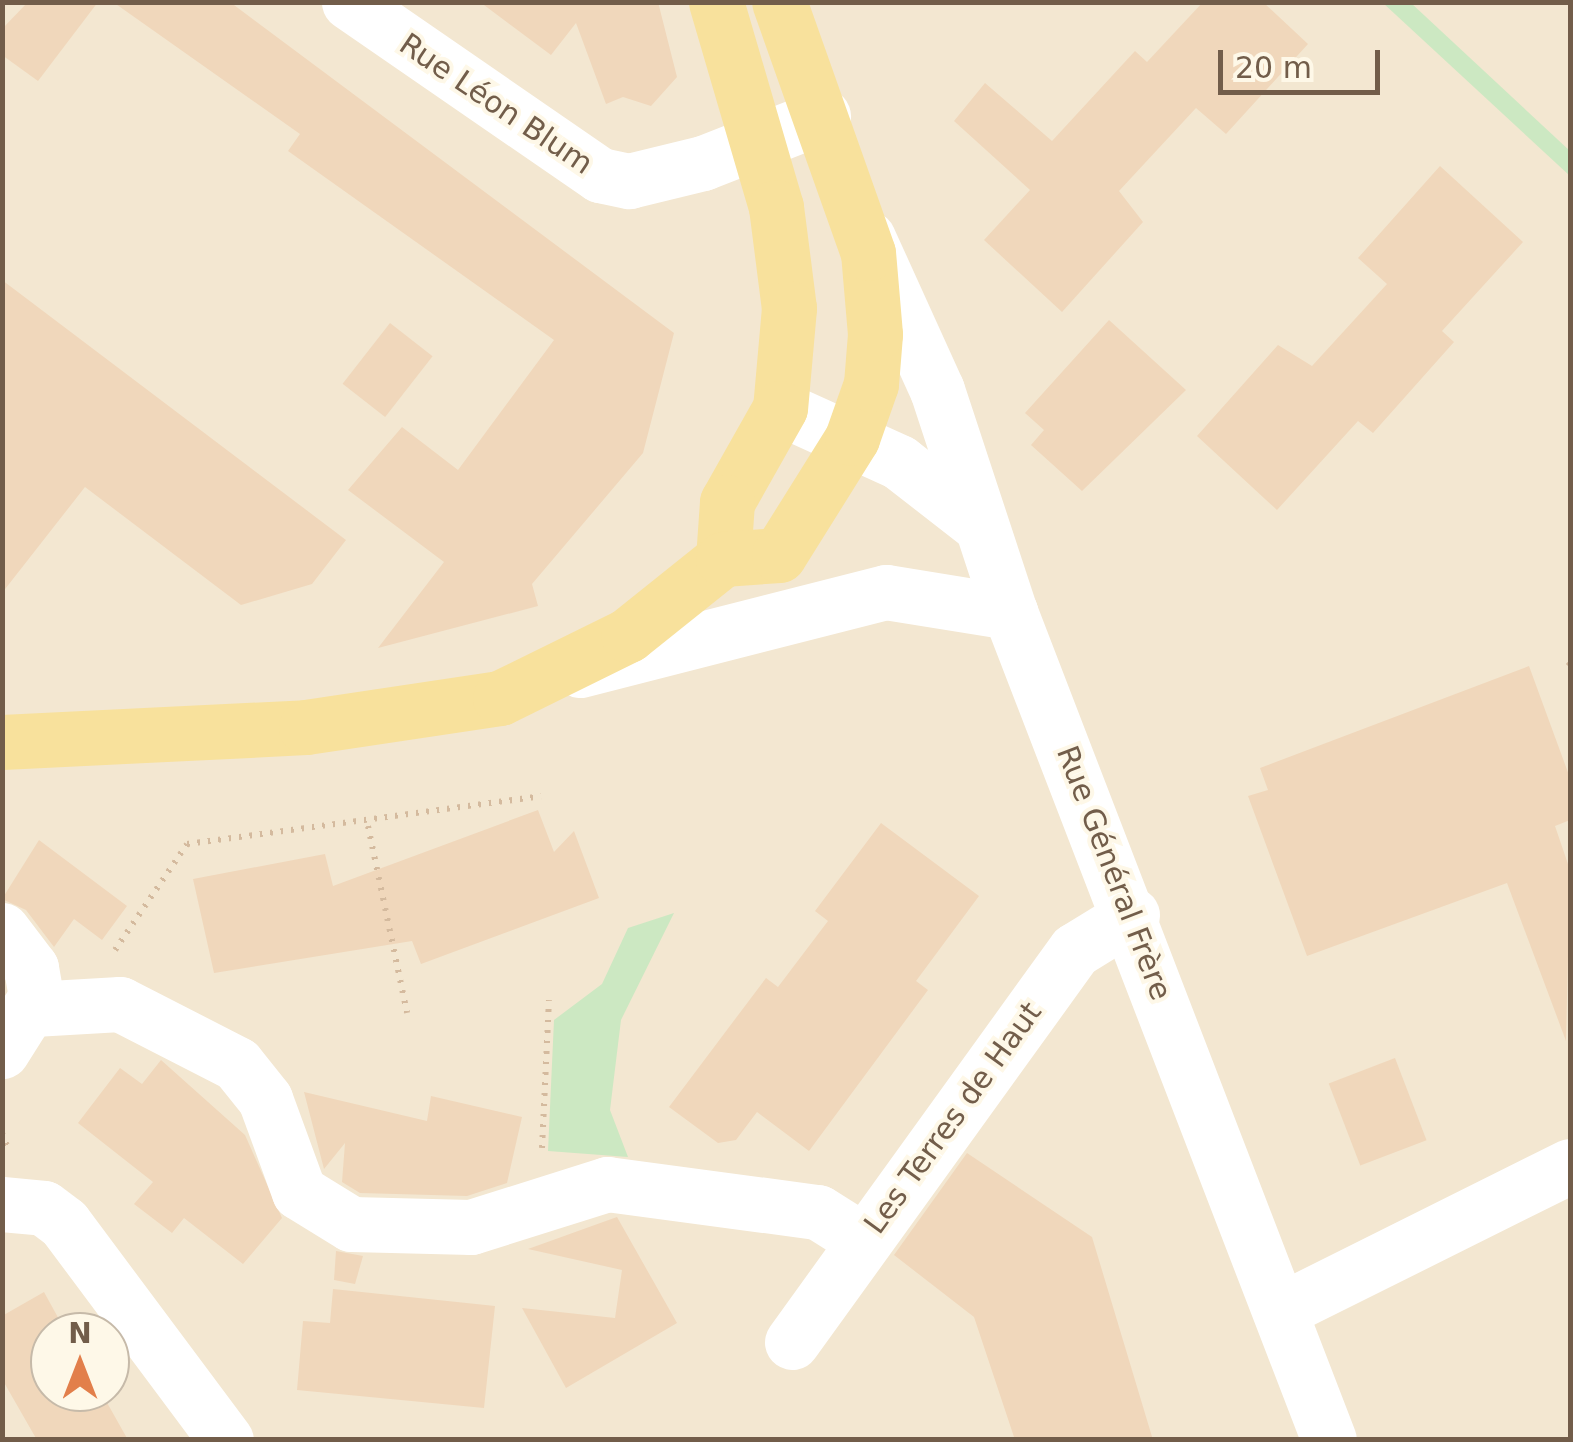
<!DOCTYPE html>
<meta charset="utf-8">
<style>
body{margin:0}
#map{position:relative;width:1573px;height:1442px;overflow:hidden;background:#fbf5e2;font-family:"DejaVu Sans",sans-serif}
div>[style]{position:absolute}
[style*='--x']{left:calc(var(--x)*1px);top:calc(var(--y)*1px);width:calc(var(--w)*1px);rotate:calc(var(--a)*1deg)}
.residential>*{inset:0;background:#f3e7d1}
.green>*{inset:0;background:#cce8c2}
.building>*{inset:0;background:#f0d7bb;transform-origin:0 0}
.path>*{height:6px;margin-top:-3px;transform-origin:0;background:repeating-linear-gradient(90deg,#d4ba9e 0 2.5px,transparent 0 10.5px)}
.minor>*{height:55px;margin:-27.5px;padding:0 27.5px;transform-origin:27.5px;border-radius:27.5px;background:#fff}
.major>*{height:55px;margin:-27.5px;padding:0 27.5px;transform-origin:27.5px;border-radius:27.5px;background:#f8e19c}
span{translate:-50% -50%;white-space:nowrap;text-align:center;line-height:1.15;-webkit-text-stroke:8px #fef8e8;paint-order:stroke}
.street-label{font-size:30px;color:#725d4a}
.frame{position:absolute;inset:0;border:5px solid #725d4a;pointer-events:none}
.north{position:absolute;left:30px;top:1312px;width:100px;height:100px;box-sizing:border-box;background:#fef8e8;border:2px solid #c6baa9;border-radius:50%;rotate:0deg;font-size:28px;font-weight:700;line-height:40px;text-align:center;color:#725d4a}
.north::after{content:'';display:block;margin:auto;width:35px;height:45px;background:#e27f4b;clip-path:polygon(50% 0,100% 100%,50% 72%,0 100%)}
.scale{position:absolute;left:1218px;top:50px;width:162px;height:45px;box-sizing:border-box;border:5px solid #725d4a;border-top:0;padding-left:12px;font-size:30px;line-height:35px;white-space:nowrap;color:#725d4a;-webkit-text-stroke:8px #fef8e8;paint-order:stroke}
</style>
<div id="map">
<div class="residential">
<div style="clip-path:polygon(evenodd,3px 3px,1570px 3px,1570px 1439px,3px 1440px,3px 3px,50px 1332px,110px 1332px,110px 1392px,50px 1392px,50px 1332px)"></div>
</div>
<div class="green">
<div style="clip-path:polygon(1383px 3px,1411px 3px,1570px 151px,1570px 176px)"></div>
<div style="clip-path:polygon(674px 913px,621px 1020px,610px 1110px,628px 1157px,548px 1151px,554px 1020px,602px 984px,628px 928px)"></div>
</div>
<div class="building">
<div style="clip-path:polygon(28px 2px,98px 2px,38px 81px,2px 55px,2px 29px)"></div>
<div style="clip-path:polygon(113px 2px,230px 2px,674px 333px,643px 453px,532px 584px,538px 606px,378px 648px,444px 562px,348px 490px,402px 427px,458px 470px,554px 340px,288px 151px,300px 134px)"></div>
<div style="clip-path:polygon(480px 2px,658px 2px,677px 77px,651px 106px,623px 97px,606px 104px,576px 23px,551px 55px)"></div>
<div style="clip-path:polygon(1203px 2px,1263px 2px,1308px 44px,1226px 134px,1196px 108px,1119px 191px,1143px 222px,1062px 312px,984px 240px,1030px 190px,954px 121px,985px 83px,1052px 141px,1135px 51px,1147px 62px)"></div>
<div style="clip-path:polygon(1440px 166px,1523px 242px,1442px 331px,1454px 342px,1373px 433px,1358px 421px,1277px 510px,1197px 436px,1278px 345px,1312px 366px,1387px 284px,1358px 258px)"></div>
<div style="clip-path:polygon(2px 280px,346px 540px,312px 584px,241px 605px,85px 487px,2px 593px)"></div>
<div style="clip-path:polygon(1109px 320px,1186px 390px,1082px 491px,1031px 445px,1044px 430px,1025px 413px)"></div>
<div style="left:390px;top:323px;width:54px;height:77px;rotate:38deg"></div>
<div style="clip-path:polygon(1529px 666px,1570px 778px,1570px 820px,1555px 826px,1570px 870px,1566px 1041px,1507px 883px,1307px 956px,1248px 796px,1268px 790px,1260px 768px)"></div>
<div style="clip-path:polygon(538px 810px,554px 852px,574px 831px,599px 898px,421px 964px,412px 941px,214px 973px,193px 879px,325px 854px,333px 886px)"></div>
<div style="clip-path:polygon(881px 823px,979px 896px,916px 981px,928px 990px,809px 1151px,757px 1112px,736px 1140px,718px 1143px,669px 1107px,766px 978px,778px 987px,828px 921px,815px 911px)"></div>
<div style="clip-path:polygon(39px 840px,127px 906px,102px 940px,74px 919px,54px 947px,26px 910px,2px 899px)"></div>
<div style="left:1395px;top:1058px;width:88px;height:71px;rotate:69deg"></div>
<div style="clip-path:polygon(161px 1060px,245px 1135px,282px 1218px,243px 1264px,184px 1218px,172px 1233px,134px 1204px,153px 1182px,78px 1123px,120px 1068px,142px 1084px)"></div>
<div style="clip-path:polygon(304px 1092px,427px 1121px,431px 1096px,522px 1117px,507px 1183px,467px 1196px,360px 1193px,342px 1182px,345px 1143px,324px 1169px)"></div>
<div style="clip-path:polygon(967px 1153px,1092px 1237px,1153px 1440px,1015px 1440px,974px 1317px,894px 1255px)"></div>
<div style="clip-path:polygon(617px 1217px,677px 1323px,566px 1388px,522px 1308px,615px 1318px,622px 1270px,528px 1249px)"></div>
<div style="clip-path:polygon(336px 1251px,363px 1256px,355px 1284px,334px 1280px)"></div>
<div style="clip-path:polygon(333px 1289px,495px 1306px,484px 1408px,297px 1390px,303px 1321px,330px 1323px)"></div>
<div style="clip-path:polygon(44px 1292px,66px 1332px,50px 1332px,50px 1392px,101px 1392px,128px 1440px,37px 1440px,2px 1379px,2px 1316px)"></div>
</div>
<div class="path">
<div style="--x:1568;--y:666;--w:3;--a:-45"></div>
<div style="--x:368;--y:826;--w:191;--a:78.2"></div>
<div style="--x:115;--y:950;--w:128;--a:-55.8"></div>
<div style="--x:187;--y:844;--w:357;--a:-7.7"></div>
<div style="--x:2;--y:1133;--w:19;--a:69"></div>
<div style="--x:542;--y:1148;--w:148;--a:-87.3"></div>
</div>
<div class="minor">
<div style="--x:349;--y:2;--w:305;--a:34.6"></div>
<div style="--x:600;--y:175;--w:30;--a:12"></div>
<div style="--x:629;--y:181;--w:76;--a:-13.7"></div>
<div style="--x:703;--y:163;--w:129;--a:-21.4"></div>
<div style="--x:868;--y:238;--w:167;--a:65.6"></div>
<div style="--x:937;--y:390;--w:234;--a:71.8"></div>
<div style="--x:1010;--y:612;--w:887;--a:68.93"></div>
<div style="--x:780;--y:408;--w:131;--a:24.4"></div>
<div style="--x:899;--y:462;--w:103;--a:37.9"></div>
<div style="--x:580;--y:670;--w:316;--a:-14.3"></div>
<div style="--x:886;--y:592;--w:126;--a:9.2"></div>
<div style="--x:2;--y:930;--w:48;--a:52.7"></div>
<div style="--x:31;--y:968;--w:29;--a:80"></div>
<div style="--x:36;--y:997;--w:64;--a:122.2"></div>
<div style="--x:33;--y:1009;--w:87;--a:-3.3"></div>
<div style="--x:120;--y:1004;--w:131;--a:27.1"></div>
<div style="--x:237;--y:1064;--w:45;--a:51.3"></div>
<div style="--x:265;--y:1099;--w:99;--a:69.9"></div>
<div style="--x:299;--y:1192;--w:61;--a:31.6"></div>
<div style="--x:351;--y:1224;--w:120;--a:1.4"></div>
<div style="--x:471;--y:1227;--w:143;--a:-17.5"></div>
<div style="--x:607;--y:1184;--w:213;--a:7.6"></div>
<div style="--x:818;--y:1212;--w:54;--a:32.2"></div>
<div style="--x:2;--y:1204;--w:42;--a:5.4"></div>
<div style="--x:44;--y:1208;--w:25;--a:37"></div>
<div style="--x:64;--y:1223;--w:271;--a:53.3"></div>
<div style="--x:1281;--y:1310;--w:323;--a:-26.5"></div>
<div style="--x:792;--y:1342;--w:483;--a:-54.2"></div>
<div style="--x:1075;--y:950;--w:67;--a:-31.6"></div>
</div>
<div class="major">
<div style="--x:716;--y:2;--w:214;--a:73.7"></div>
<div style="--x:776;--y:207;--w:102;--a:82.7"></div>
<div style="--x:789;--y:308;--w:100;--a:95.1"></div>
<div style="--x:780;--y:408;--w:108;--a:119.4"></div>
<div style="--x:727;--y:502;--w:57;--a:94"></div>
<div style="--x:2;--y:742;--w:304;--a:-2.8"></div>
<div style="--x:306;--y:727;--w:196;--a:-8.5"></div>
<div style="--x:500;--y:698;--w:143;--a:-26.2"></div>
<div style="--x:628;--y:635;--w:122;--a:-38.7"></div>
<div style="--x:723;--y:559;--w:56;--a:-4.1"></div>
<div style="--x:779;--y:555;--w:138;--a:-58"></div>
<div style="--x:852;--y:438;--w:57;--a:-70.6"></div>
<div style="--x:871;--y:384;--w:50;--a:-85.4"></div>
<div style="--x:875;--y:334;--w:81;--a:-94.9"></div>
<div style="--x:868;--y:253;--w:266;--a:-109.5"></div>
</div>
<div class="street-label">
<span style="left:496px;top:104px;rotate:34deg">Rue Léon Blum</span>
<span style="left:1114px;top:873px;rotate:69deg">Rue Général Frère</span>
<span style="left:953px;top:1118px;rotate:-54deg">Les Terres de Haut</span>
</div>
<div class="frame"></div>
<div class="north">N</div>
<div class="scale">20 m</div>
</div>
